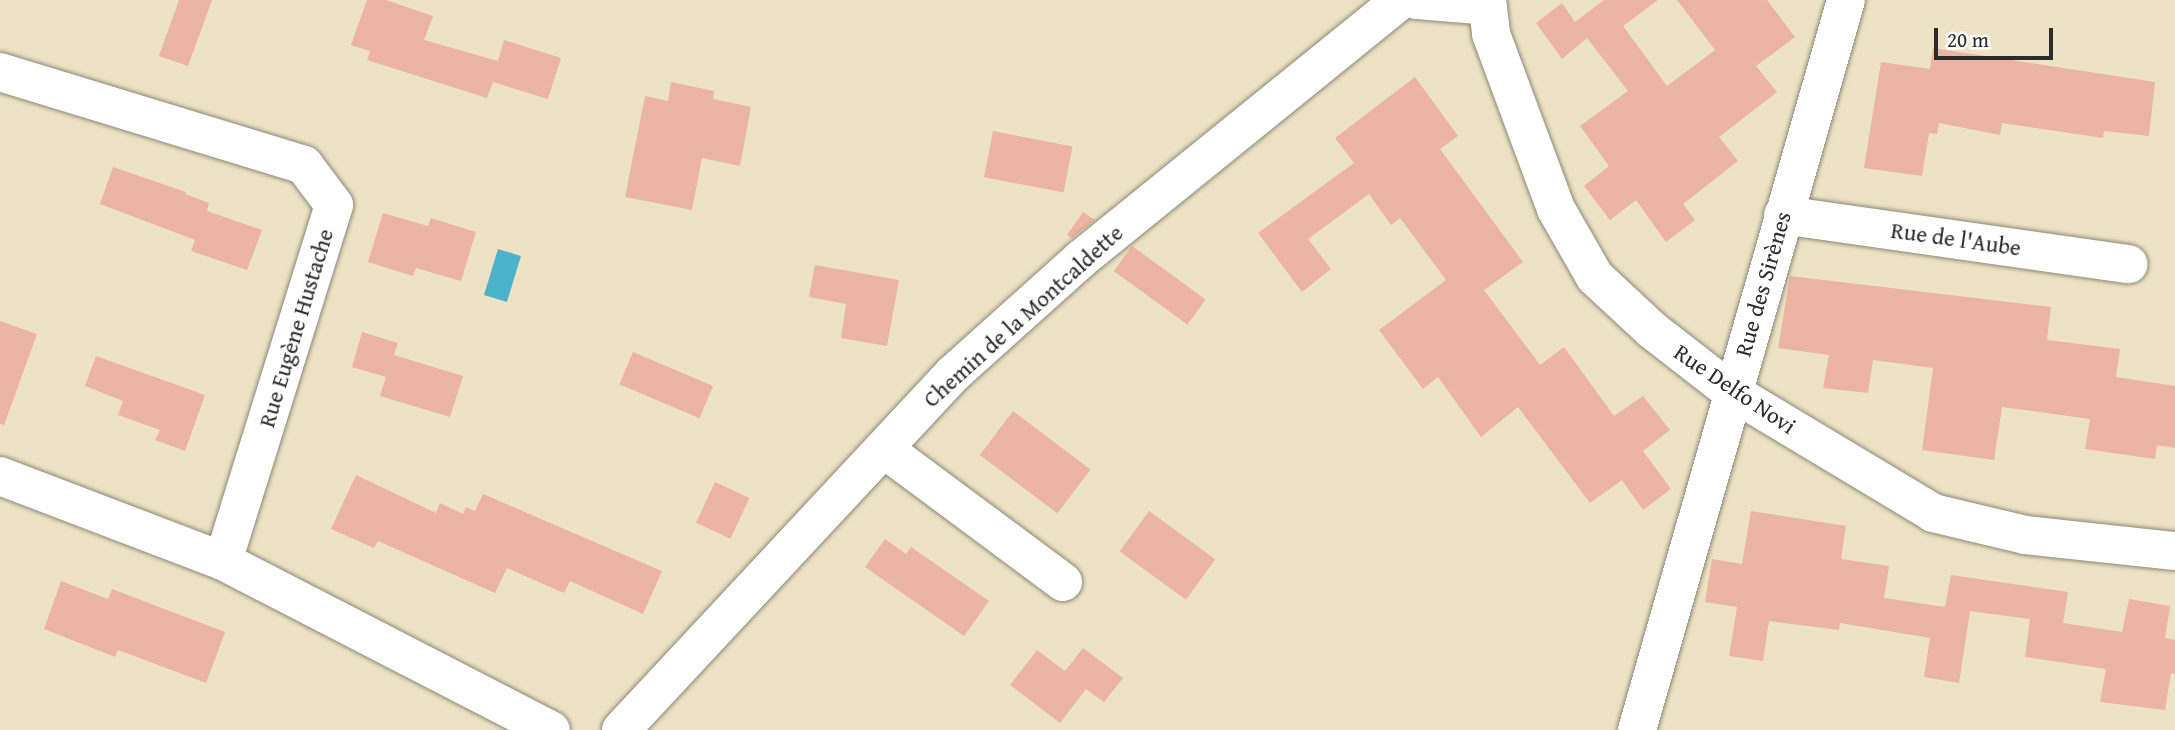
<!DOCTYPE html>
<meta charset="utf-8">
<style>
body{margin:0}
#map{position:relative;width:2175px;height:730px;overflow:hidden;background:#ede3c4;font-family:"Gentium Book Plus",serif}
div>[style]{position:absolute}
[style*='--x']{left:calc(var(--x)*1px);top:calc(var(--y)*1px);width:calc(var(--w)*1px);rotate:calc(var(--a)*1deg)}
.water>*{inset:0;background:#4cb2cb;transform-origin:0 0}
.building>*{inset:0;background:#ecb4a2;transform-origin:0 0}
.roads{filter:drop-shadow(0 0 2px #8c8778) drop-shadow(0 0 2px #8c8778)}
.minor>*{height:38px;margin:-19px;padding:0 19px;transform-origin:19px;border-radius:19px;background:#fff}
span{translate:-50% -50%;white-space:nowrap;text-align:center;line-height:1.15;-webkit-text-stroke:6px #fff;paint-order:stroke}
.street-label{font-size:23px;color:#2b2b2b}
.scale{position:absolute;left:1934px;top:28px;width:119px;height:32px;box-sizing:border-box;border:4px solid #2b2b2b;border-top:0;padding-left:9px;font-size:21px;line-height:24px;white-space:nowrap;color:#2b2b2b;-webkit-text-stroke:5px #fff;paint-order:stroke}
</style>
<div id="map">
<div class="water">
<div style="left:498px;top:249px;width:24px;height:48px;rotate:17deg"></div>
</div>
<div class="building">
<div style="clip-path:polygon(179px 0,212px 0,188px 66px,159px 56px)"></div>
<div style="clip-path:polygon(367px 0,386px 0,433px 16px,424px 40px,498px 61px,504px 40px,561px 58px,548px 99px,493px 82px,487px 98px,367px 60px,370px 51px,351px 45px)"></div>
<div style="clip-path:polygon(1604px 0,1658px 0,1623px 26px,1667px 86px,1715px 50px,1677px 0,1767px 0,1795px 37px,1756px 66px,1777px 92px,1719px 137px,1738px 161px,1683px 204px,1695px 220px,1666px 242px,1636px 200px,1610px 220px,1584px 186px,1609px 166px,1580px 126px,1628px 91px,1577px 25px,1587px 38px,1562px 59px,1536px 23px,1562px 3px,1575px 22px)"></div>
<div style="clip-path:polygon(1933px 48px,2155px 82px,2149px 136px,2104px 131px,2103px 138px,2002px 123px,2000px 135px,1939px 123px,1937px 134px,1929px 133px,1922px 176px,1864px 168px,1881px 62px,1930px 69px)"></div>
<div style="clip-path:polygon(1415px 77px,1458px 136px,1440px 149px,1523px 262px,1484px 290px,1540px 365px,1564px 347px,1614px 416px,1643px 396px,1670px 430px,1643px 451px,1671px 489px,1643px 510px,1622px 480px,1590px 503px,1518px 407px,1481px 437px,1438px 377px,1423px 389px,1379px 330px,1446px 280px,1400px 218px,1391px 225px,1369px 194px,1308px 239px,1331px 269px,1302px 292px,1258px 233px,1354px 163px,1335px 138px)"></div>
<div style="clip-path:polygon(671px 82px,714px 91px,713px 99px,751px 107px,740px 166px,702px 158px,692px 210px,625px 197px,645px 96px,668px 101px)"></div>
<div style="left:993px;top:131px;width:81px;height:47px;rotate:11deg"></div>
<div style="clip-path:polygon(113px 167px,186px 192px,185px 194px,209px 203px,207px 211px,262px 230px,247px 270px,191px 251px,195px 240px,100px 204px)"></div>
<div style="clip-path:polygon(1083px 212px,1095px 220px,1072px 238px,1067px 235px)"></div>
<div style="clip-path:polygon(383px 213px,428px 226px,431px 218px,476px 232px,461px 281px,416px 268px,413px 276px,368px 262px)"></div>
<div style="left:1132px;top:246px;width:91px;height:31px;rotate:36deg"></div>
<div style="clip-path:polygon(815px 265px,899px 280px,887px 346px,841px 338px,846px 304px,809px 297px)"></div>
<div style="clip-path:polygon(1790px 276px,2051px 307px,2047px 340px,2120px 349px,2116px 377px,2175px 386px,2175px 448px,2157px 445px,2155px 459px,2085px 449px,2090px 419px,2002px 407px,1994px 460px,1922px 450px,1933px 368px,1873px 360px,1868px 393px,1823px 388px,1829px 355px,1778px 348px)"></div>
<div style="clip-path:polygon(0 321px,37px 334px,4px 425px,0 424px)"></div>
<div style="clip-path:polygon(362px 332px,398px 343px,394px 355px,463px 376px,450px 417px,380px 396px,386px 377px,352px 367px)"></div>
<div style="left:633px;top:352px;width:87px;height:35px;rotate:23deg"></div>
<div style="clip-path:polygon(96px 356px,205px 395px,185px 451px,155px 440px,160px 430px,118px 415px,123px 401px,85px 386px)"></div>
<div style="left:1013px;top:411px;width:97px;height:55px;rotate:37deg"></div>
<div style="clip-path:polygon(356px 475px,436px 513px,440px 503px,463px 514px,466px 507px,475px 511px,483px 494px,662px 571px,643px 614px,570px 581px,564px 593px,507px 568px,495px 593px,378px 541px,374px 548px,331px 529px)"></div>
<div style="left:715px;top:482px;width:38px;height:45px;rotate:25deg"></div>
<div style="left:1149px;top:511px;width:82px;height:50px;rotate:36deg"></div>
<div style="clip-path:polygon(1751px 511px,1846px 526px,1841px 559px,1889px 566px,1884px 598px,1945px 607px,1951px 575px,2068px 592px,2063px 623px,2122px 632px,2129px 599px,2170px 606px,2165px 638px,2175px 640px,2175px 674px,2171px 673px,2165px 710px,2100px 702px,2106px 669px,2025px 657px,2030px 619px,1961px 610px,1970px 611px,1959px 683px,1924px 677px,1930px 638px,1840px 623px,1839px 630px,1769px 621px,1763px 661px,1729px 656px,1737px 607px,1705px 602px,1712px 559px,1742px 564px)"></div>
<div style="clip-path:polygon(885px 539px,906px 554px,911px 547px,989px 601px,964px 636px,865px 567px)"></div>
<div style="clip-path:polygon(61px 581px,108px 599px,112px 589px,225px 632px,206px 683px,118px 650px,115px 657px,44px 629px)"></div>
<div style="clip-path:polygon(1083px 648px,1123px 678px,1104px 702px,1086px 689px,1060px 723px,1010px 685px,1037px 650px,1065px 671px)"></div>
</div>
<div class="roads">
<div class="minor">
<div style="--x:1417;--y:0;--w:71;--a:4.8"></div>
<div style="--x:1487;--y:0;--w:34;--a:83"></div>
<div style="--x:1491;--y:34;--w:187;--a:69.6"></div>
<div style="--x:1556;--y:209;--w:78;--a:60.2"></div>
<div style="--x:1595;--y:277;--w:78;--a:42.9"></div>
<div style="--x:1652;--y:330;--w:101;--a:37.8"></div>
<div style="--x:1732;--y:392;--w:235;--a:31"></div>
<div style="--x:1933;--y:513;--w:95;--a:13.4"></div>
<div style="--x:2025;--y:535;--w:151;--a:6.1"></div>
<div style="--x:0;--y:72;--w:318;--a:17"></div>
<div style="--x:304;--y:165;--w:50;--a:53.1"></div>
<div style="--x:334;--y:205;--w:373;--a:107.3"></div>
<div style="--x:1783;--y:215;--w:349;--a:8.1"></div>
<div style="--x:884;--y:449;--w:223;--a:36.6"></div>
<div style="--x:0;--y:476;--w:239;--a:20.9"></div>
<div style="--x:223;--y:561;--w:369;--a:27.3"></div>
<div style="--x:621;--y:730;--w:487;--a:-47"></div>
<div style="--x:953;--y:374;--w:172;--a:-41.9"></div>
<div style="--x:1081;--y:259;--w:412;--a:-39"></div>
<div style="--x:1637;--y:730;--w:759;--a:-74.02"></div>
</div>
</div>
<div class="street-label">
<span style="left:1956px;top:239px;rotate:8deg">Rue de l'Aube</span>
<span style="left:1763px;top:284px;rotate:-74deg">Rue des Sirènes</span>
<span style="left:1023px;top:316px;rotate:-42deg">Chemin de la Montcaldette</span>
<span style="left:296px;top:328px;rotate:-73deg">Rue Eugène Hustache</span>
<span style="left:1735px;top:389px;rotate:34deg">Rue Delfo Novi</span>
</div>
<div class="scale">20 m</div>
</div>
